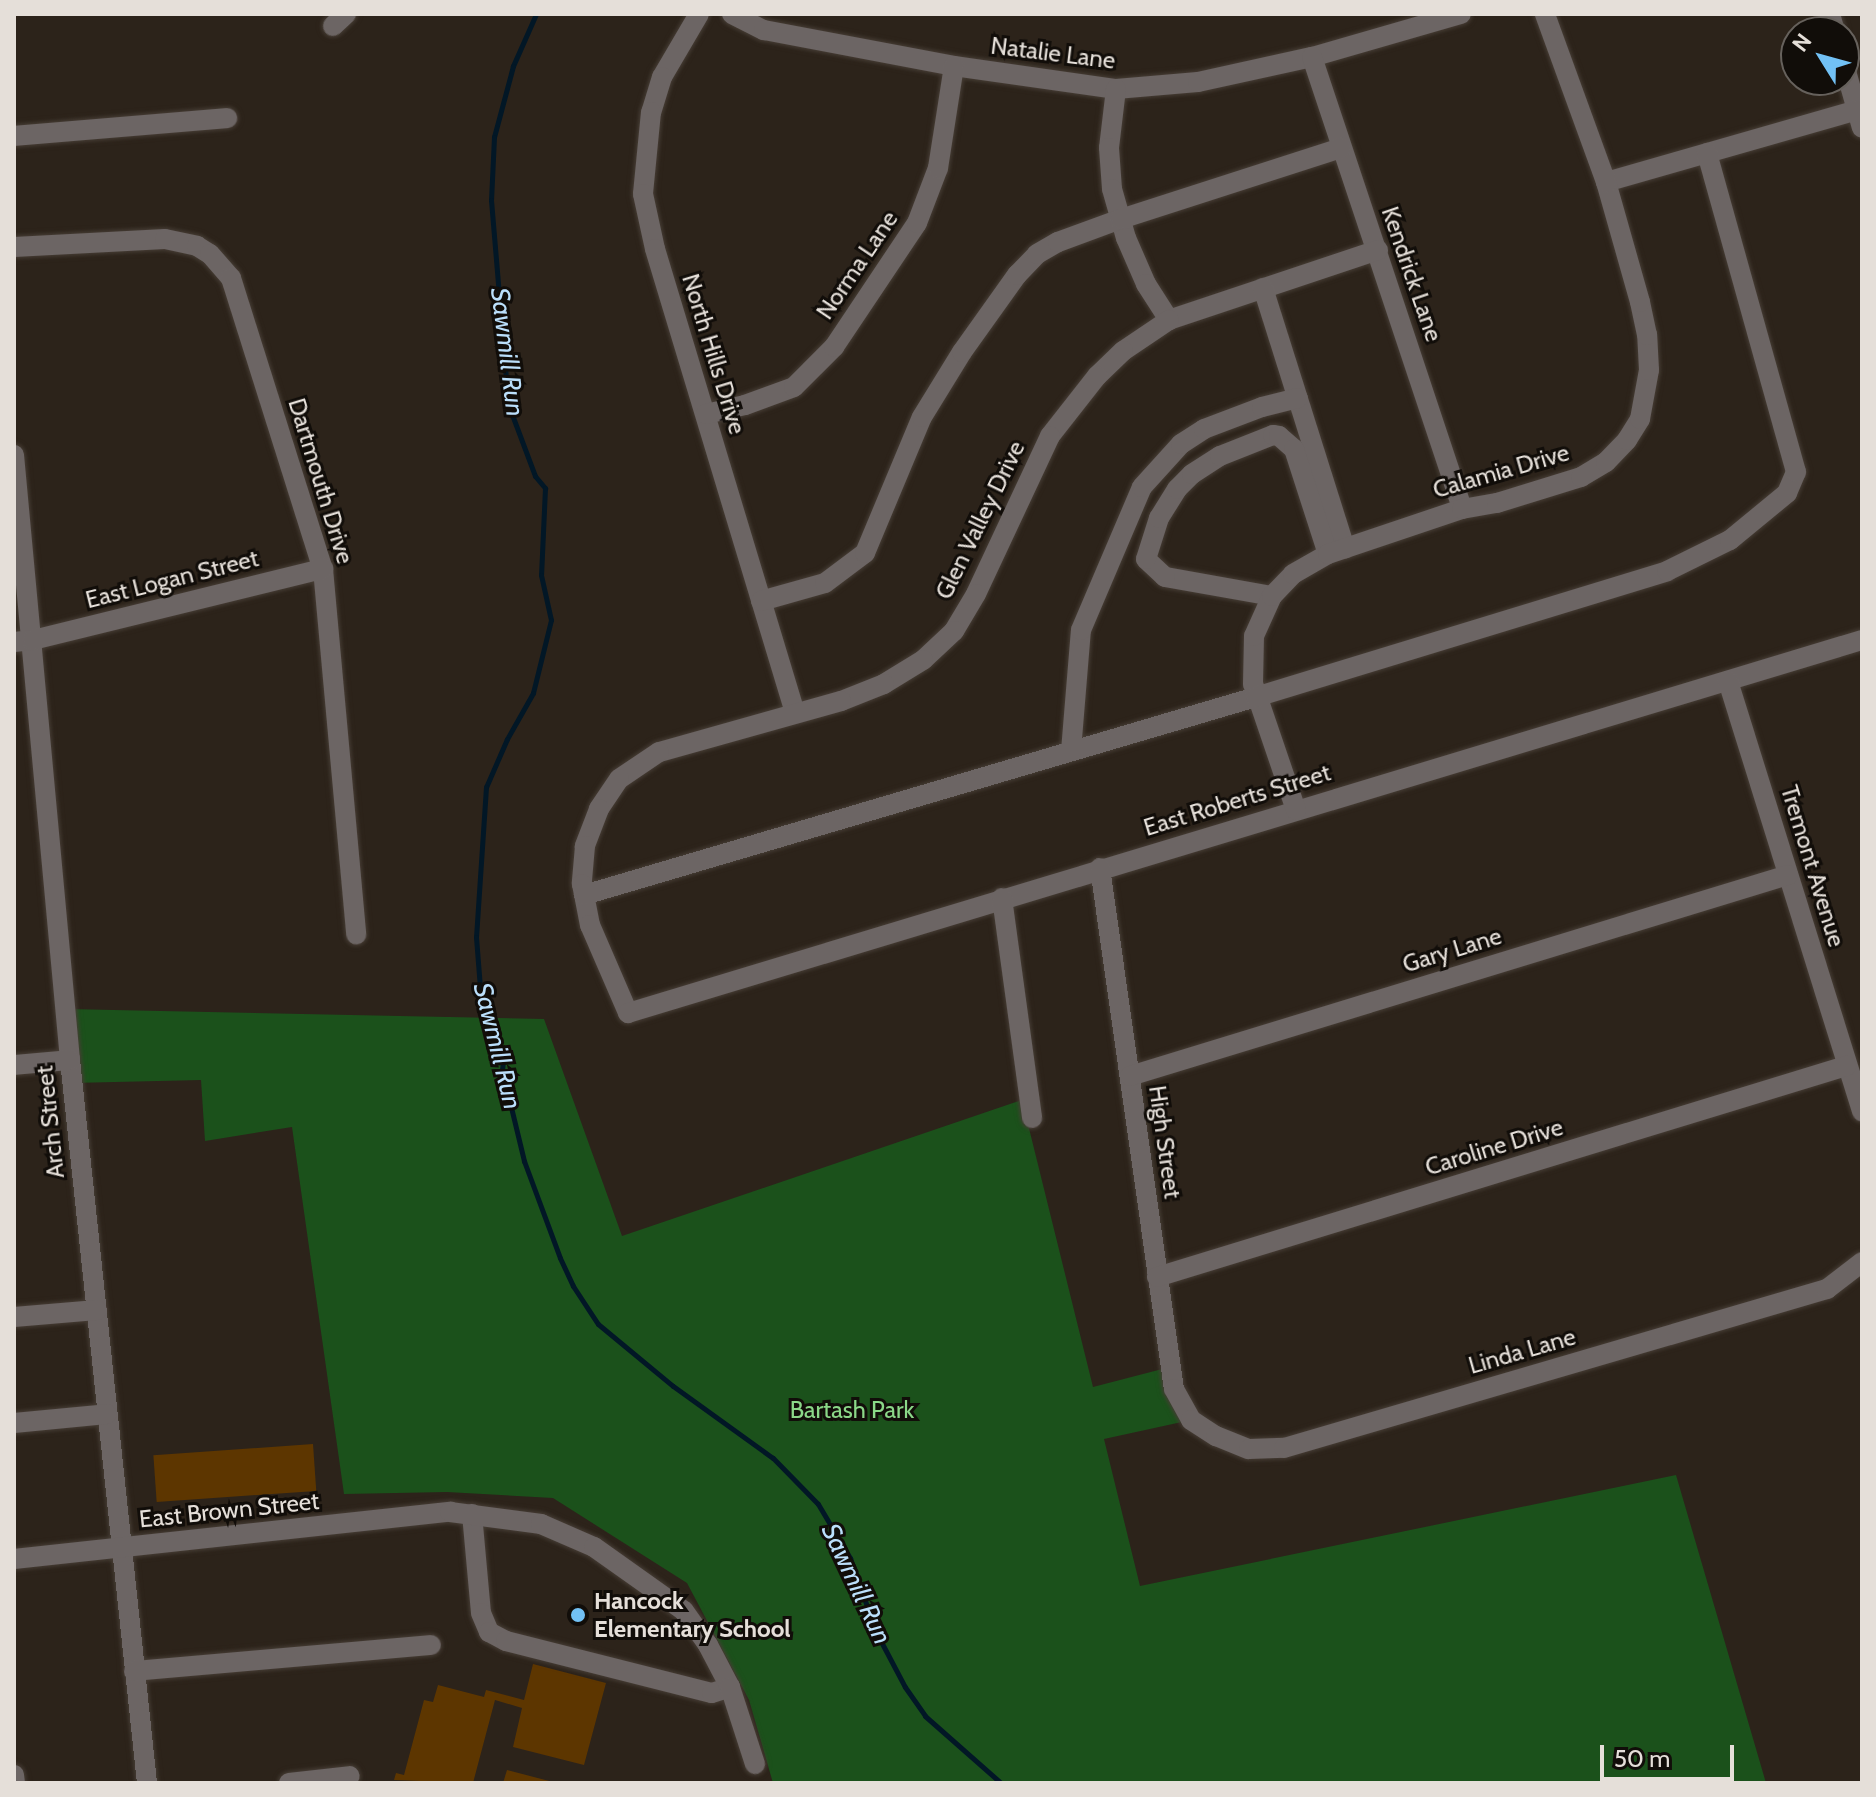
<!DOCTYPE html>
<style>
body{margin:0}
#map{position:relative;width:1876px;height:1797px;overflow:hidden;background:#2c231a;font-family:Cabin,sans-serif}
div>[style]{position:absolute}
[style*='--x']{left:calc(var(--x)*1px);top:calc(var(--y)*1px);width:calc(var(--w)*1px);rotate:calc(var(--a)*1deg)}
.green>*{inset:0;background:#1b511b}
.stream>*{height:5px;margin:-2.5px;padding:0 2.5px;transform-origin:2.5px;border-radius:2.5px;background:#021726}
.building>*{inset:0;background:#5d3600;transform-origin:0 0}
.roads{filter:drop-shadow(0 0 2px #463d35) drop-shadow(0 0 2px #463d35)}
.minor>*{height:20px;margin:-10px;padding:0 10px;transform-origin:10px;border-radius:10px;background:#6c6564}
.dots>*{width:22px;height:22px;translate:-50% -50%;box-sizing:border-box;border:4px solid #110d09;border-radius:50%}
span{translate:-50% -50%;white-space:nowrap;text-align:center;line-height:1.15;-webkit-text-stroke:6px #110d09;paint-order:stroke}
.street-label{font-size:24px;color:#e5dfd9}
.park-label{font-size:24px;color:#8bd888}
.poi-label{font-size:24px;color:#e5dfd9;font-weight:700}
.left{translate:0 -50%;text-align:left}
.water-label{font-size:26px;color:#bbdffb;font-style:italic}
.frame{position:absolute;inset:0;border:16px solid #e5dfd9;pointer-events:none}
.north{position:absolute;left:1780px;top:16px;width:80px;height:80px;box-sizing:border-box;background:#110d09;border:2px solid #66615c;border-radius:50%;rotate:307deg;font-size:22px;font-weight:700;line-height:32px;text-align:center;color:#e5dfd9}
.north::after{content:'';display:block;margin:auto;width:28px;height:36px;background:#72c1f5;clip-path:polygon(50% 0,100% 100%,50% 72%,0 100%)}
.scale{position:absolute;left:1600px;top:1745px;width:134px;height:36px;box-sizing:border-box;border:4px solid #e5dfd9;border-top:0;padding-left:10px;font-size:24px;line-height:28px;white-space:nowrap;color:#e5dfd9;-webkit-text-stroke:6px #110d09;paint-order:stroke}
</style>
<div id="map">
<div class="green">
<div style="clip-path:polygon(66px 1009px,544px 1019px,622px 1236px,1022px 1100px,1093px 1387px,1170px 1367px,1191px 1420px,1104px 1439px,1140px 1586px,1676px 1475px,1766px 1783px,773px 1783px,749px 1700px,687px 1583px,553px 1498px,447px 1492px,344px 1494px,292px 1127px,205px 1141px,201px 1080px,72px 1083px)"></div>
</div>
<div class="stream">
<div style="--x:536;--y:14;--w:57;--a:113.9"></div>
<div style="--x:513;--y:66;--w:73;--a:105"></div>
<div style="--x:494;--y:137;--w:63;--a:92.7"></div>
<div style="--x:491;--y:200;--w:205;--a:85.2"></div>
<div style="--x:508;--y:404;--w:77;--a:69.4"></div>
<div style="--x:535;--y:476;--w:16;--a:50"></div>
<div style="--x:545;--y:488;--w:87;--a:92.6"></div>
<div style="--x:541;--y:575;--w:46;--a:77.5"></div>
<div style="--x:551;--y:620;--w:75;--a:103.9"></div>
<div style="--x:533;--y:693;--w:53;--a:119.5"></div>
<div style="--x:507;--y:739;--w:52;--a:113.6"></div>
<div style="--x:486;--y:787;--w:150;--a:93.8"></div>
<div style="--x:476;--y:937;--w:51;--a:85.5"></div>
<div style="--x:480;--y:988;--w:77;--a:72.5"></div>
<div style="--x:503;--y:1061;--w:9;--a:96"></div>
<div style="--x:502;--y:1070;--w:94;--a:76.4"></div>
<div style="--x:524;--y:1161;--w:103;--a:69.6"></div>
<div style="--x:560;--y:1258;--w:31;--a:65"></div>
<div style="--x:573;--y:1286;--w:45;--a:56.7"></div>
<div style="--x:598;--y:1324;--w:97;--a:39.6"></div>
<div style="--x:673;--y:1386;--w:123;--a:35.8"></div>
<div style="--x:773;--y:1458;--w:64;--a:45.6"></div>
<div style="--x:818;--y:1504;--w:63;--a:59.3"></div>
<div style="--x:850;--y:1558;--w:78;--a:70.6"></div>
<div style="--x:876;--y:1632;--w:62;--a:62.2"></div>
<div style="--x:905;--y:1687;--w:35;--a:55"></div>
<div style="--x:925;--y:1716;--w:101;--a:41.4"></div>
</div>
<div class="building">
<div style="left:313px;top:1444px;width:47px;height:160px;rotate:86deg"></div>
<div style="clip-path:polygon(533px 1664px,606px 1683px,584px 1765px,513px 1747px,522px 1708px,495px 1700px,473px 1783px,394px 1780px,396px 1773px,404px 1775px,424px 1700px,433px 1702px,438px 1685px,484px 1697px,486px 1690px,524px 1700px)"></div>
<div style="clip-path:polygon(507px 1770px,553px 1782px,552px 1783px,503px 1783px)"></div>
</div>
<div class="roads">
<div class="minor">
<div style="--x:699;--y:14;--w:73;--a:120.4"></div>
<div style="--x:662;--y:77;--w:37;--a:107"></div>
<div style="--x:651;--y:112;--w:82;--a:95.6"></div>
<div style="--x:643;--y:194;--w:56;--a:77.7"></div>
<div style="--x:655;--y:249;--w:484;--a:73.2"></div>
<div style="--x:732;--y:14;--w:36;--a:27"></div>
<div style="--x:764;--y:30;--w:193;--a:10.7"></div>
<div style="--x:954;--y:66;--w:164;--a:8.1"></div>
<div style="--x:1116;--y:89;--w:82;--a:-4.9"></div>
<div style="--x:1198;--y:82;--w:117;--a:-12.4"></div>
<div style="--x:1312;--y:57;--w:155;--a:-16.1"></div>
<div style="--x:1830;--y:14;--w:19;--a:74"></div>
<div style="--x:333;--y:26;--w:18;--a:-43"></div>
<div style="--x:1312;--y:57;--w:476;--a:71.6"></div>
<div style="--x:1844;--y:64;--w:66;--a:74.3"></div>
<div style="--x:1116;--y:89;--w:59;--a:96.8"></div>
<div style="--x:1109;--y:148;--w:41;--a:85.8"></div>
<div style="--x:1112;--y:189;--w:51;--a:74.1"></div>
<div style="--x:1126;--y:238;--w:50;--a:66.5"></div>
<div style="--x:1146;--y:284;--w:43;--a:57.4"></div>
<div style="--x:14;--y:136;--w:214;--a:-4.8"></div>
<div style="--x:1606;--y:182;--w:261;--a:-16"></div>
<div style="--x:14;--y:247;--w:151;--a:-3"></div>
<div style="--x:165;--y:239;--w:33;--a:12"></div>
<div style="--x:197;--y:246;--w:15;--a:32"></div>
<div style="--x:210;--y:254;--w:32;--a:49"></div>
<div style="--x:231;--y:278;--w:305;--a:72.5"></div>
<div style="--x:323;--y:569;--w:367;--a:84.8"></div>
<div style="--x:1378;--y:250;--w:220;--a:161.5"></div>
<div style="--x:1169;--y:320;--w:55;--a:146"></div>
<div style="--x:1123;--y:351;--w:36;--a:136"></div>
<div style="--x:1097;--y:376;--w:76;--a:128.1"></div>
<div style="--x:1050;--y:436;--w:174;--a:115.1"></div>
<div style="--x:976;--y:594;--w:43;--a:120.7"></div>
<div style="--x:954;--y:631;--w:42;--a:136.9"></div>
<div style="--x:923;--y:660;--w:46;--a:148.4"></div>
<div style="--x:884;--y:684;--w:46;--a:158.4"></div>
<div style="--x:841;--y:701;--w:189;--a:164.3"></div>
<div style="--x:659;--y:752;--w:48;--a:146"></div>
<div style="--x:619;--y:779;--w:36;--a:124"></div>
<div style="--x:599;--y:809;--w:40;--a:111"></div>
<div style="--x:585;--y:846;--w:38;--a:95"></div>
<div style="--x:582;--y:884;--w:42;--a:79"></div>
<div style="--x:590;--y:925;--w:96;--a:66.6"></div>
<div style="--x:628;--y:1013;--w:1289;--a:-16.82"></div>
<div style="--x:1263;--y:288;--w:273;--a:72.5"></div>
<div style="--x:706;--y:414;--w:40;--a:-13"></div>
<div style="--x:745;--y:405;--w:52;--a:-20.2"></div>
<div style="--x:794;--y:387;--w:57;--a:-45"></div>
<div style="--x:834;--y:347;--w:149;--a:-56.2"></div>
<div style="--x:917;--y:223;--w:59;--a:-69.1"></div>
<div style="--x:938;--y:168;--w:103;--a:-81.1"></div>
<div style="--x:14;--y:455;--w:608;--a:84.71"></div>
<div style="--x:70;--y:1060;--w:727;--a:83.92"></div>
<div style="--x:1272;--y:596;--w:109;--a:-169.9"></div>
<div style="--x:1165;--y:577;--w:26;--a:-137"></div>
<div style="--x:1146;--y:559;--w:43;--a:-72.4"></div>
<div style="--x:1159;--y:518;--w:34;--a:-58"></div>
<div style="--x:1177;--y:489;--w:21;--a:-45"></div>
<div style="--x:1192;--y:474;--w:33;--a:-33"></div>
<div style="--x:1220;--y:456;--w:57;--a:-21.6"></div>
<div style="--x:1273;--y:435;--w:6;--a:9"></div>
<div style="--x:1279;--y:436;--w:20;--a:41"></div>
<div style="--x:1294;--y:449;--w:110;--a:72.1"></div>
<div style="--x:761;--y:601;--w:66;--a:-15.7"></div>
<div style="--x:825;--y:583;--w:50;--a:-36.9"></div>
<div style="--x:865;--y:553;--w:147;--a:-67.3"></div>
<div style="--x:922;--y:417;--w:76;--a:-58.4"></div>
<div style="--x:962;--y:352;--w:95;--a:-54.5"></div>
<div style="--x:1017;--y:275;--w:29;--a:-46"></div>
<div style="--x:1037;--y:254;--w:24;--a:-30"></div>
<div style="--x:1058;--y:242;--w:67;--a:-20.1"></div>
<div style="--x:1121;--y:219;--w:231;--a:-17.9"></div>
<div style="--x:14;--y:642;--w:19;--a:-6"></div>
<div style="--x:33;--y:640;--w:299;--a:-13.8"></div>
<div style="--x:1728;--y:681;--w:451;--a:72.7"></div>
<div style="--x:1071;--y:751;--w:121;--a:-85.3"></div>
<div style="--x:1081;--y:630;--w:155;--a:-66.9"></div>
<div style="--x:1142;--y:487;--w:58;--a:-47.8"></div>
<div style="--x:1181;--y:444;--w:27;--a:-33"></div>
<div style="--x:1204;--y:429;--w:62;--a:-20.8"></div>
<div style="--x:1262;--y:407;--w:37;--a:-14"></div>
<div style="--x:1296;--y:810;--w:133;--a:-108.8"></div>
<div style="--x:1253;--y:684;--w:48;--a:-88.8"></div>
<div style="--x:1254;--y:636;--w:44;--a:-65.8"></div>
<div style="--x:1272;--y:596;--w:30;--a:-46"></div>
<div style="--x:1293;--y:574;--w:40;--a:-29.7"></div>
<div style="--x:1328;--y:554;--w:141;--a:-18.6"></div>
<div style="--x:1462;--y:509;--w:36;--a:-10"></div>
<div style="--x:1497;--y:503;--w:88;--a:-17.2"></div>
<div style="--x:1581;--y:477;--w:29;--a:-31"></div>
<div style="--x:1606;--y:462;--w:30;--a:-46"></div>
<div style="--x:1627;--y:440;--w:25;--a:-58"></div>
<div style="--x:1640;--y:419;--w:50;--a:-79.6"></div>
<div style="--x:1649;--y:370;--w:35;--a:-93"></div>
<div style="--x:1647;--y:335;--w:34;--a:-102"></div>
<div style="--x:1640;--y:302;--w:125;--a:-105.8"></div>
<div style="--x:1606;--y:182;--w:179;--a:-110"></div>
<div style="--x:1100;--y:868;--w:526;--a:81.92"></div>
<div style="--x:1174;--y:1389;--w:35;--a:61"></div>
<div style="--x:1191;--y:1420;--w:30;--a:33"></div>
<div style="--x:1216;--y:1436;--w:35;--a:22"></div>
<div style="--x:1249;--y:1449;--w:35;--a:-2"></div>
<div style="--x:1284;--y:1448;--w:566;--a:-16.32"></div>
<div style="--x:1827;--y:1289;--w:44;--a:-37.6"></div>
<div style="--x:584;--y:895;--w:701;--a:-16.42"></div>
<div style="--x:1256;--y:697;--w:430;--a:-17"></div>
<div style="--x:1667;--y:571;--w:70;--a:-26.2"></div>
<div style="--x:1730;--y:540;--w:74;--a:-39.5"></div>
<div style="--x:1787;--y:493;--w:23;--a:-67"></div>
<div style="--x:1796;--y:472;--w:331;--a:-105.6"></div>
<div style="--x:1002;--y:898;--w:222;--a:82.2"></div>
<div style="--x:14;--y:1065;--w:56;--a:-5.1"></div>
<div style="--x:1130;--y:1076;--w:688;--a:-16.99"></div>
<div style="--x:1157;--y:1277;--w:721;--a:-17.03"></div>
<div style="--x:14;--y:1317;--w:83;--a:-4.8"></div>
<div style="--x:14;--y:1423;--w:93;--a:-5.5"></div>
<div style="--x:472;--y:1514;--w:99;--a:84.8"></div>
<div style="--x:481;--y:1613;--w:21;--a:67"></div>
<div style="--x:489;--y:1632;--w:19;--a:28"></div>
<div style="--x:506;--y:1641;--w:212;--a:14.2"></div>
<div style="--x:712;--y:1693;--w:19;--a:-18"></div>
<div style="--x:14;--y:1559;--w:439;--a:-6.2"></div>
<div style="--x:450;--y:1512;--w:92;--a:7.5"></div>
<div style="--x:541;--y:1524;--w:58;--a:23.5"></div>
<div style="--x:594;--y:1547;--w:110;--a:35.4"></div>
<div style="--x:684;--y:1611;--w:42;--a:54.8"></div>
<div style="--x:708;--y:1645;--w:47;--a:62.4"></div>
<div style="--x:730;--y:1687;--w:81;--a:72"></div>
<div style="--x:134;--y:1671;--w:298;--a:-5"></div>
<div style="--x:14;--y:1775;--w:8;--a:83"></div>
<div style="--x:289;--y:1783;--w:61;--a:-6.5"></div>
</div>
</div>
<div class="dots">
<div style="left:578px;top:1615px;background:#72c1f5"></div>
</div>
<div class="street-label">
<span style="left:1053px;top:53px;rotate:7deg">Natalie Lane</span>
<span style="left:857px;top:265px;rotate:-56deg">Norma Lane</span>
<span style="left:1412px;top:274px;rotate:71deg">Kendrick Lane</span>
<span style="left:714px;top:354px;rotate:73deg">North Hills Drive</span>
<span style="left:1501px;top:471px;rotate:-16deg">Calamia Drive</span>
<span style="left:321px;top:481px;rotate:73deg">Dartmouth Drive</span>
<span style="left:980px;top:520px;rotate:-64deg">Glen Valley Drive</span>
<span style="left:172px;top:579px;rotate:-14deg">East Logan Street</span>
<span style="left:1237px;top:800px;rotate:-17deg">East Roberts Street</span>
<span style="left:1813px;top:866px;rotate:73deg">Tremont Avenue</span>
<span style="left:1452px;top:950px;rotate:-17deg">Gary Lane</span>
<span style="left:50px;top:1122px;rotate:-96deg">Arch Street</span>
<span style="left:1165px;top:1142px;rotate:82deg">High Street</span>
<span style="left:1494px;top:1147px;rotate:-17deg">Caroline Drive</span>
<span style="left:1522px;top:1351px;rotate:-16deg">Linda Lane</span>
<span style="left:229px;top:1510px;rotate:-6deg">East Brown Street</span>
</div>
<div class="park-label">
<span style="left:852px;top:1410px">Bartash Park</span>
</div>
<div class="poi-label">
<span class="left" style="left:594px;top:1615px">Hancock<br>Elementary School</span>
</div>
<div class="water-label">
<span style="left:507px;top:352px;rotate:83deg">Sawmill Run</span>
<span style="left:497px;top:1046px;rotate:76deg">Sawmill Run</span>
<span style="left:856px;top:1584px;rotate:65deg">Sawmill Run</span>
</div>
<div class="frame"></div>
<div class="north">N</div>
<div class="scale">50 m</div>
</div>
